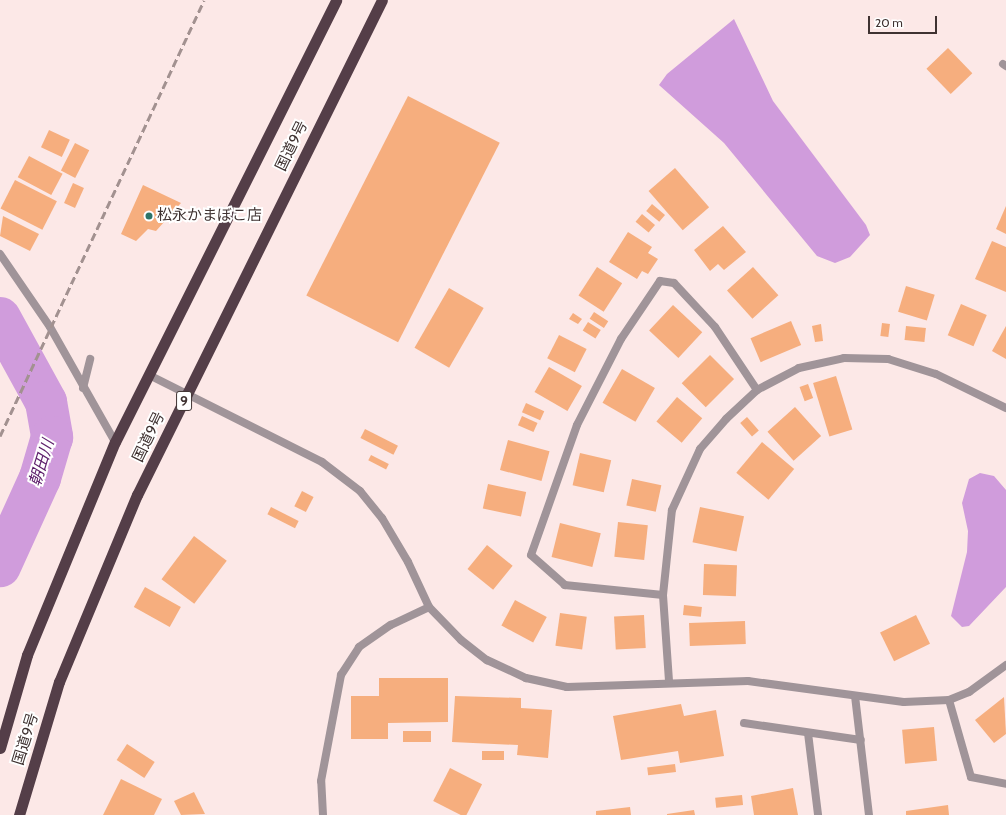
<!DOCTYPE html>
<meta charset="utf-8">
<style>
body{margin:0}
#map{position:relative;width:1006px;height:815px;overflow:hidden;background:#fce8e7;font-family:Cabin,"Noto Sans JP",sans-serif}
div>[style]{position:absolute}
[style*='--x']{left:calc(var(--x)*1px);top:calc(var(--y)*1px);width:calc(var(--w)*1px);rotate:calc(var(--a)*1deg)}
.water>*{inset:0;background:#d09cdc}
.river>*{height:42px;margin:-21px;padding:0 21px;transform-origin:21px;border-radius:21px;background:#d09cdc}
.building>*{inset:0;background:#f6ae7e;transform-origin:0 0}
.service>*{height:8px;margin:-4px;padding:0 4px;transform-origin:4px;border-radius:4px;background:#a09499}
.minor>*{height:8px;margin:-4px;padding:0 4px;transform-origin:4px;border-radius:4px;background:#a09499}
.trunk>*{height:11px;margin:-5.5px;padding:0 5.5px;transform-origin:5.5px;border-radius:5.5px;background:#543e48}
.rail>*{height:3px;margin-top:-1.5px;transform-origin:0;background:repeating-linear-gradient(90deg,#a29190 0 8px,transparent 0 12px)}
.dots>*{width:11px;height:11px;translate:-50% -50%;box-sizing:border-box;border:2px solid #fff;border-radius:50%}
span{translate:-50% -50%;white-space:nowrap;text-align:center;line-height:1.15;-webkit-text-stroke:4px #fff;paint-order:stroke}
.shield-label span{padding:1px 3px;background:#fff;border:1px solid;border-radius:3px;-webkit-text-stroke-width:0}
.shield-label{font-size:14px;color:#3f3231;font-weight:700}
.street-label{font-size:15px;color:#3f3231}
.poi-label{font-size:15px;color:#3f3231}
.left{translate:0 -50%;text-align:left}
.water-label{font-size:16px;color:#5d1e6b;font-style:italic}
.scale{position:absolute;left:868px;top:16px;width:69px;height:18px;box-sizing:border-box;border:2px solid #3f3231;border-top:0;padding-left:5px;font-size:12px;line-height:14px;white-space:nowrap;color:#3f3231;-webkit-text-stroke:3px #fff;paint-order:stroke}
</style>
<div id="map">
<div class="water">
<div style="clip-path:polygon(734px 19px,773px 101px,866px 225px,870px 235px,850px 257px,835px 263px,817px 256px,724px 143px,659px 85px,667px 74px)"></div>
<div style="clip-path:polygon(980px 473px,994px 476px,1006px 490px,1006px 587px,969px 626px,962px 627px,951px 616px,967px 552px,968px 531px,962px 503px,969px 479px)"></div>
</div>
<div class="river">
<div style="--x:0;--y:318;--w:96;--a:61.3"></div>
<div style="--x:46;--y:402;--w:36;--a:80"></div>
<div style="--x:52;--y:437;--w:43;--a:106.3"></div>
<div style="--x:40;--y:478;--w:97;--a:114.4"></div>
</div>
<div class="building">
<div style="left:948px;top:48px;width:35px;height:30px;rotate:46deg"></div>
<div style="left:408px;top:96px;width:103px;height:224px;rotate:27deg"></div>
<div style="left:49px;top:130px;width:23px;height:19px;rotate:25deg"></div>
<div style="left:75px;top:143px;width:16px;height:31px;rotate:27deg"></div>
<div style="left:29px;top:156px;width:38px;height:24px;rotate:28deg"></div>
<div style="left:675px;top:168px;width:52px;height:35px;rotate:49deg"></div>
<div style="left:15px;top:180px;width:47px;height:32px;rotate:27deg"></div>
<div style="left:73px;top:183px;width:12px;height:22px;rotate:24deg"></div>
<div style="clip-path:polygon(143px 185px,181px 203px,156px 231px,148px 229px,136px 241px,121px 234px)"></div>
<div style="left:652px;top:204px;width:17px;height:9px;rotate:40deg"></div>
<div style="clip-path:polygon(1006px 206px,1006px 234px,996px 229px)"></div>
<div style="left:642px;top:214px;width:17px;height:10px;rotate:40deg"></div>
<div style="clip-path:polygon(3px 216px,39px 234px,30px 251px,0 236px)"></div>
<div style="clip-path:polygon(723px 226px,746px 252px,724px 270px,718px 264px,710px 271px,694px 250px)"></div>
<div style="clip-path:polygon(628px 232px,652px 247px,648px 253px,658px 259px,648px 274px,642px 271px,637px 279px,609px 262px)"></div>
<div style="clip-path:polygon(992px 241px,1006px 247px,1006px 292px,975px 279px)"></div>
<div style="left:597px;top:267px;width:30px;height:34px;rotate:33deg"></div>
<div style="left:753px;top:267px;width:38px;height:35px;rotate:48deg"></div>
<div style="left:906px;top:286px;width:30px;height:27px;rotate:17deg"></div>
<div style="left:449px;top:288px;width:40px;height:69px;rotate:30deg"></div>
<div style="left:961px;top:304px;width:28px;height:34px;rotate:23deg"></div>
<div style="left:673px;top:305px;width:40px;height:35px;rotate:43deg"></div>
<div style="left:594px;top:312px;width:17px;height:8px;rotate:33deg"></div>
<div style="clip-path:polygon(573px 313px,582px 319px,578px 324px,569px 319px)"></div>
<div style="left:791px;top:321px;width:26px;height:44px;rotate:67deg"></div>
<div style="left:588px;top:322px;width:15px;height:10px;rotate:32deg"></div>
<div style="left:882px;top:323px;width:8px;height:13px;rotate:7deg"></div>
<div style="clip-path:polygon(821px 324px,823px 341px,815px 342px,812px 326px)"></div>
<div style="left:906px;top:326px;width:20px;height:14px;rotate:6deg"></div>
<div style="clip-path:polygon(1006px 326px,1006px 359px,992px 351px)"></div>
<div style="left:559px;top:335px;width:31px;height:26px;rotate:27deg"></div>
<div style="left:710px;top:355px;width:34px;height:40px;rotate:45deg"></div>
<div style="left:549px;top:367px;width:38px;height:29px;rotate:30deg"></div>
<div style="left:622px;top:369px;width:38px;height:39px;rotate:30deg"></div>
<div style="left:836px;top:376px;width:56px;height:24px;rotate:73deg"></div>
<div style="left:808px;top:384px;width:15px;height:9px;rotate:70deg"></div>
<div style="left:677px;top:397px;width:33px;height:32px;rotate:40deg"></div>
<div style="left:526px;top:403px;width:20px;height:10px;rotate:24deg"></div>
<div style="left:795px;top:407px;width:39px;height:37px;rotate:48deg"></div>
<div style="left:522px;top:416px;width:17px;height:10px;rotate:24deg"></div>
<div style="left:747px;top:417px;width:18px;height:9px;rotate:49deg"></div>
<div style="left:365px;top:429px;width:37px;height:10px;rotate:27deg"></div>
<div style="left:508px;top:440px;width:43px;height:31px;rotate:15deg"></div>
<div style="left:762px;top:442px;width:42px;height:40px;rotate:40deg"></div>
<div style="left:580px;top:453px;width:32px;height:33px;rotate:13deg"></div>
<div style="left:371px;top:455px;width:20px;height:6px;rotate:27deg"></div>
<div style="left:632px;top:479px;width:30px;height:27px;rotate:12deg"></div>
<div style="left:488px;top:484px;width:39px;height:25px;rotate:12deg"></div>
<div style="left:302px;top:491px;width:13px;height:17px;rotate:27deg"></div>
<div style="left:271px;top:507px;width:31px;height:8px;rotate:27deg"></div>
<div style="left:700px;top:507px;width:45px;height:36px;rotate:12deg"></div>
<div style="left:618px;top:522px;width:30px;height:35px;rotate:6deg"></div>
<div style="left:560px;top:523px;width:42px;height:35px;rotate:14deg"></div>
<div style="left:194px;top:536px;width:41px;height:54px;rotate:37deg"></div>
<div style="left:487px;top:545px;width:33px;height:31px;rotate:39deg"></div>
<div style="left:704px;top:564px;width:33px;height:31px;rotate:2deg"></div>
<div style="left:145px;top:587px;width:41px;height:23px;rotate:29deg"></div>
<div style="left:515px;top:600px;width:36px;height:29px;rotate:28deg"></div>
<div style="left:684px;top:605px;width:18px;height:10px;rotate:6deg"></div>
<div style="left:560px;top:613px;width:27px;height:33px;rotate:8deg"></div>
<div style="left:644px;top:615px;width:33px;height:30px;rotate:87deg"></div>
<div style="left:916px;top:615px;width:32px;height:40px;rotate:64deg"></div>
<div style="left:745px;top:621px;width:23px;height:56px;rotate:88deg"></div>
<div style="clip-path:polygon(379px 678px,448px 678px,448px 722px,388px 723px,388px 739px,351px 739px,351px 696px,379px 696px)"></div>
<div style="clip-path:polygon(455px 696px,521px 698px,521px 708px,552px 710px,548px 758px,517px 755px,518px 745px,452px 742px)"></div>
<div style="clip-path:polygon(1004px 697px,1006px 734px,994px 743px,975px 720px)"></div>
<div style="clip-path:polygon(681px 704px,684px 716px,716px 710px,724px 756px,680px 763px,678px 751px,621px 760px,613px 716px)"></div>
<div style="left:934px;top:727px;width:34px;height:32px;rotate:85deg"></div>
<div style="left:403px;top:731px;width:28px;height:11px"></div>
<div style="left:127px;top:744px;width:33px;height:19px;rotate:33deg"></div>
<div style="left:482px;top:751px;width:22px;height:9px"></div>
<div style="left:675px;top:764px;width:8px;height:28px;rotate:83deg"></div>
<div style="left:450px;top:768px;width:36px;height:37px;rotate:27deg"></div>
<div style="clip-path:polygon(121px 779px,162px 799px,154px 815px,103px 815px)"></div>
<div style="clip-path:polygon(793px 788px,798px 815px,754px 815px,751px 796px)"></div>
<div style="clip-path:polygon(194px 792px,205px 814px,181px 815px,174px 801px)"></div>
<div style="left:742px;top:795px;width:10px;height:27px;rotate:84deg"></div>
<div style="clip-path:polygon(948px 805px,949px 815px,906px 815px,906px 811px)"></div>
<div style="clip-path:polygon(630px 807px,631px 815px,596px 815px,596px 811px)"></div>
<div style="clip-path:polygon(694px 810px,695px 815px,667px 815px,667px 814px)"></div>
</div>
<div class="service">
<div style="--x:83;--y:388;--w:30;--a:-76"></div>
</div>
<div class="minor">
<div style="--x:1003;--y:64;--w:4;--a:34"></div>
<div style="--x:0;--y:254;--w:88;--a:55.6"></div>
<div style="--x:50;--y:327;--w:132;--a:60.5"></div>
<div style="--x:149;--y:375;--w:194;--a:26.7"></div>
<div style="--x:322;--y:462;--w:48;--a:37.3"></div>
<div style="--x:360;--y:491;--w:35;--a:51"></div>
<div style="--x:382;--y:518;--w:51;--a:59.4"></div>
<div style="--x:408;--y:562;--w:50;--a:65"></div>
<div style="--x:429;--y:607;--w:46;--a:45.9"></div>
<div style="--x:461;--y:640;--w:33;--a:38"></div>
<div style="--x:487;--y:660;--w:43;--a:24.8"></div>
<div style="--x:526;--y:678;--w:42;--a:12.4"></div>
<div style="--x:567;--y:687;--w:181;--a:-1.9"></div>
<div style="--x:748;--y:681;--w:157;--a:7.7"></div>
<div style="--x:904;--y:702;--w:45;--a:-2.5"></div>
<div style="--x:949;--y:700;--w:22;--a:-22"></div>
<div style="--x:969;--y:692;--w:46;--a:-36.1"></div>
<div style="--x:663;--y:595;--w:99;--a:-174.2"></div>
<div style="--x:565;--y:585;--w:45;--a:-138.6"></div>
<div style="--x:531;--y:555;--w:138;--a:-70.5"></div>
<div style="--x:577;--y:425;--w:97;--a:-62.9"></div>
<div style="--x:621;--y:339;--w:70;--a:-56.1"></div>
<div style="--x:660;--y:281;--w:14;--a:8"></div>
<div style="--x:674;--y:283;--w:60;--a:47"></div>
<div style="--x:715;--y:327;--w:76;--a:56.3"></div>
<div style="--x:669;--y:681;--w:86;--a:-94"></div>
<div style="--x:663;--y:595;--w:85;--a:-84"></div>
<div style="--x:672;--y:510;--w:67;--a:-65.3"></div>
<div style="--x:700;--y:449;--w:40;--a:-49"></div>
<div style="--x:726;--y:419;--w:42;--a:-43.1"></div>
<div style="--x:757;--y:390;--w:47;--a:-27.6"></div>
<div style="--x:799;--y:368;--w:46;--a:-12.5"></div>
<div style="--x:844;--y:358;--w:44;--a:1.3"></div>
<div style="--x:888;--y:359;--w:50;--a:17.4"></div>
<div style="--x:936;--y:374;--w:78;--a:25.9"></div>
<div style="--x:855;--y:696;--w:120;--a:83.3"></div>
<div style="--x:949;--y:700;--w:80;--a:74.1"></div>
<div style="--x:971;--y:777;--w:36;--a:11"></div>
<div style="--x:744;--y:723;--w:118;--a:8.3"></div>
<div style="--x:808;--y:733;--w:83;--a:83"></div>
<div style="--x:323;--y:815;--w:34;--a:-93"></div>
<div style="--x:321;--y:781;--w:108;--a:-79.3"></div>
<div style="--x:341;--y:675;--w:33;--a:-57"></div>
<div style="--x:359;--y:647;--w:39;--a:-35"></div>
<div style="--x:391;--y:625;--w:42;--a:-25.3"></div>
</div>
<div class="trunk">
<div style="--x:0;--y:748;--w:97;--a:-73.8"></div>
<div style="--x:27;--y:655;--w:230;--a:-67.6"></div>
<div style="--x:115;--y:442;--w:494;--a:-63.4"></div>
<div style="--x:19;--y:815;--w:139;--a:-73.3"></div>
<div style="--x:59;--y:682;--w:203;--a:-67.4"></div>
<div style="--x:137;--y:495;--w:552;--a:-63.67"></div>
</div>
<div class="rail">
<div style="--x:0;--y:436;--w:481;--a:-64.9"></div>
</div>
<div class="dots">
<div style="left:149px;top:216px;background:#2e7468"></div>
</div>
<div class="shield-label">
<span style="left:184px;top:401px">9</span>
</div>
<div class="street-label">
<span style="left:292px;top:146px;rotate:-64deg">国道9号</span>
<span style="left:149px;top:437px;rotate:-64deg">国道9号</span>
<span style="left:26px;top:739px;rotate:-73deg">国道9号</span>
</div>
<div class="poi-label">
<span class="left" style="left:157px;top:216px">松永かまぼこ店</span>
</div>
<div class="water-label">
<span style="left:42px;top:463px;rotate:-73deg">朝田川</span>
</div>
<div class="scale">20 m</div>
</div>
